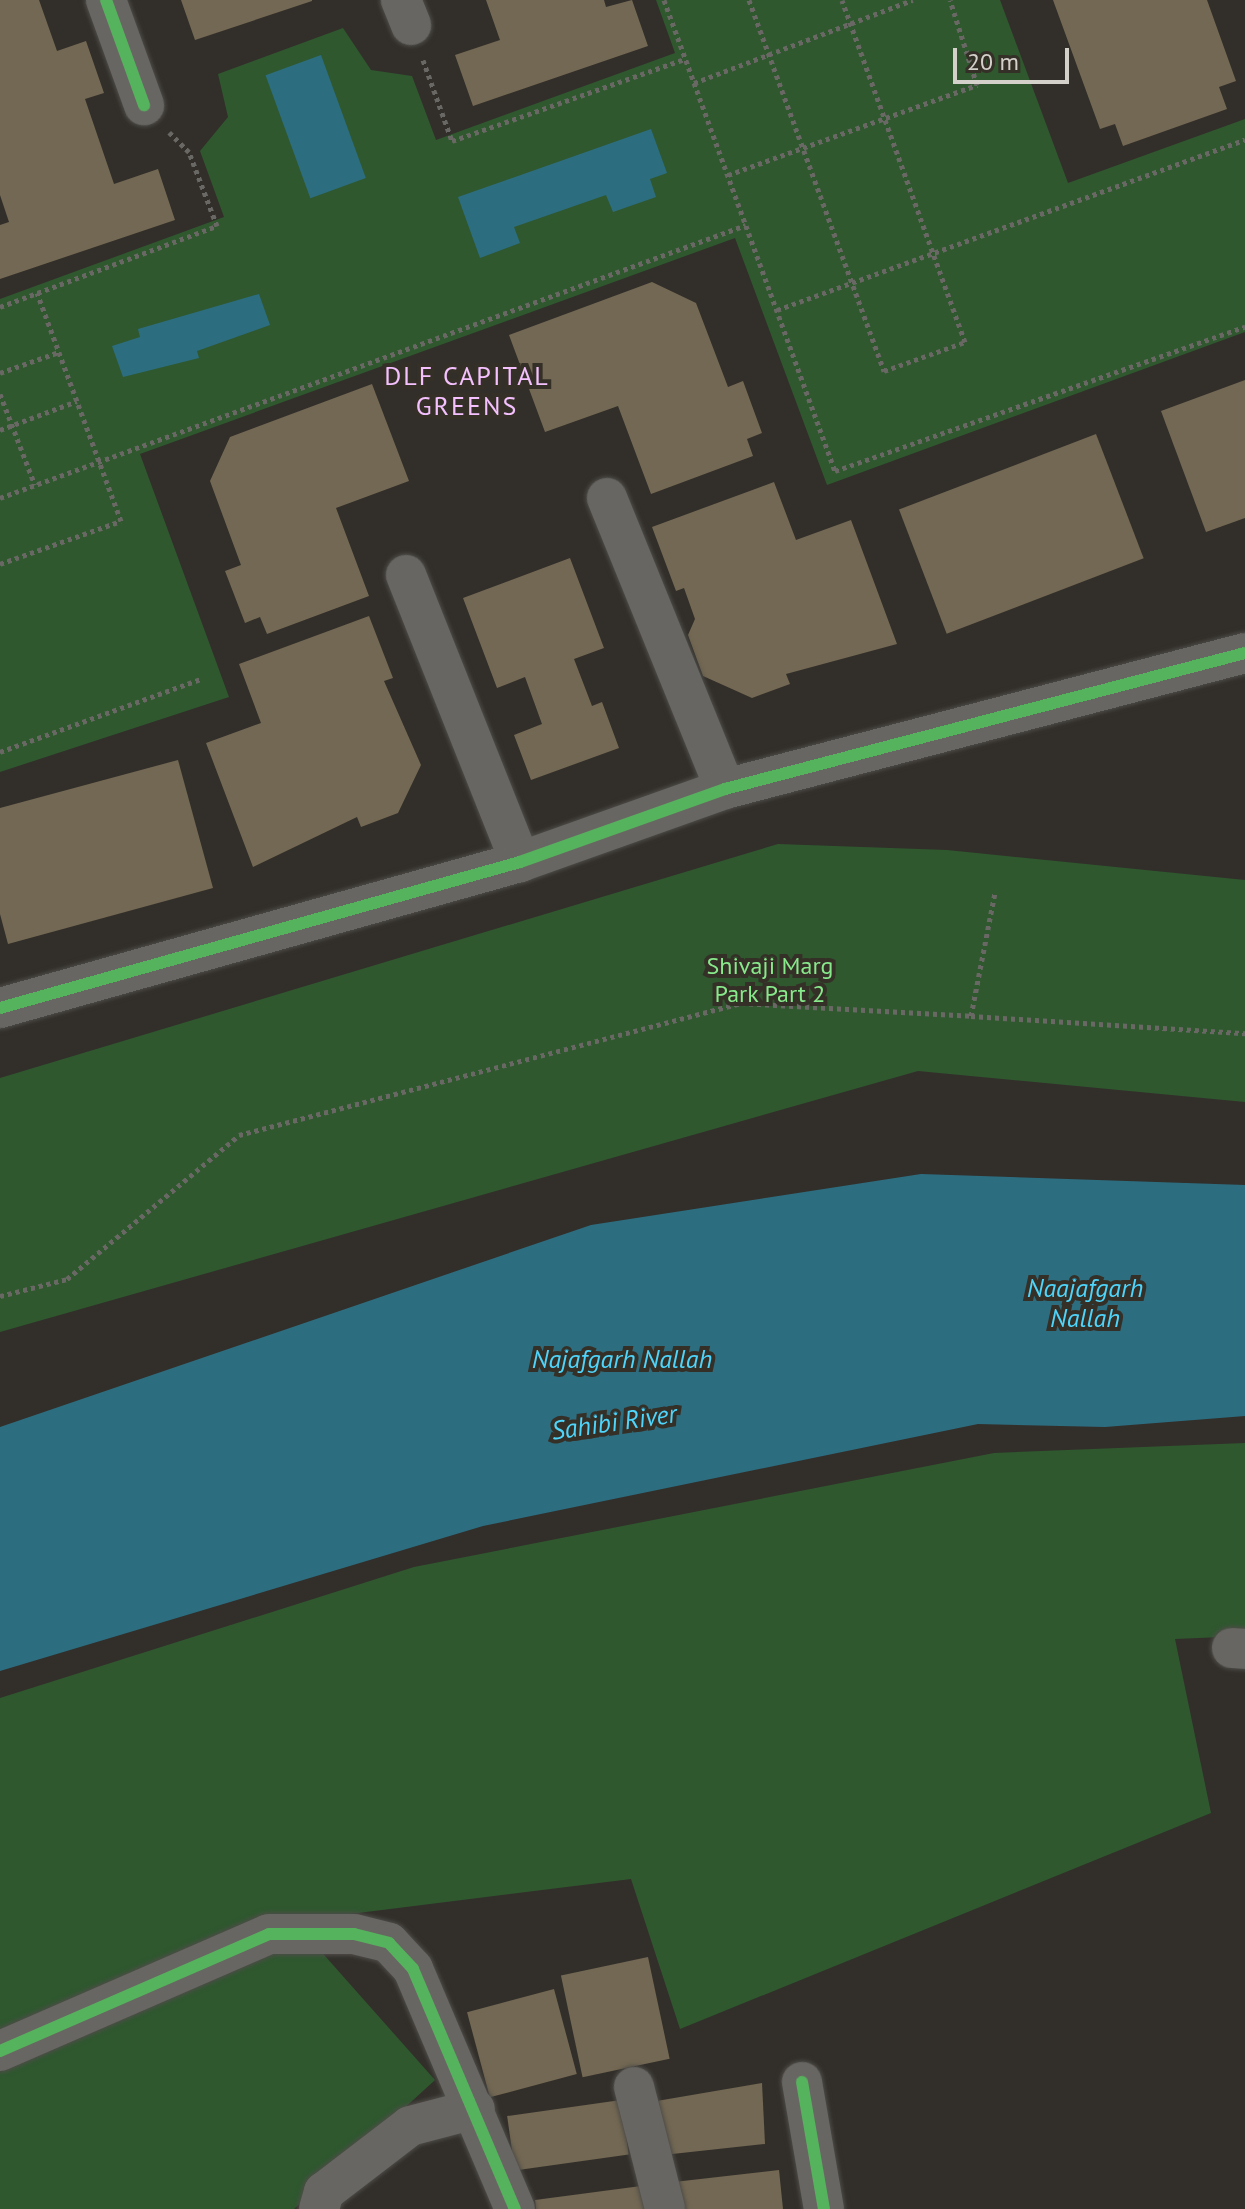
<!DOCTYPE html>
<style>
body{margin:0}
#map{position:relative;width:1245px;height:2209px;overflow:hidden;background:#322f2a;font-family:"PT Sans",sans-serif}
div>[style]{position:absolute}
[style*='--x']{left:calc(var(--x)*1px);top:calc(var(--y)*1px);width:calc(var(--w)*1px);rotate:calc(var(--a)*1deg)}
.green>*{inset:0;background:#2f582f}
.water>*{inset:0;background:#2d6d80;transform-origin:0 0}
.building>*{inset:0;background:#736853;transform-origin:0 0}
.path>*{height:5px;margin-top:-2.5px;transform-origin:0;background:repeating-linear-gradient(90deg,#6a6865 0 4px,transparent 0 8px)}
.roads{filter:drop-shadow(0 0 2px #4e4c48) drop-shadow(0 0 2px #4e4c48)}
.minor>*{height:40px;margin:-20px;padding:0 20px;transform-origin:20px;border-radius:20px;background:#686662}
.cycleway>*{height:12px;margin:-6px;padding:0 6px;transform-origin:6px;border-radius:6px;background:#56b35d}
span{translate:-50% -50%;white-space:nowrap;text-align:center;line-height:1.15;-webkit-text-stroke:8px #353027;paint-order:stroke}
.park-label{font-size:24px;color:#88e98b}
.neighbourhood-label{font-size:26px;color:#f4c0fe;letter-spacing:2px}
.water-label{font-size:26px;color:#4ed5fb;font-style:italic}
.scale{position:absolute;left:953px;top:48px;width:116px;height:36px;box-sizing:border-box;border:4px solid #d4d1cb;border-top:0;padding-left:10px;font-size:24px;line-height:28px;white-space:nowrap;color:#d4d1cb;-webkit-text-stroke:6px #353027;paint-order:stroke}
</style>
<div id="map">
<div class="green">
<div style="clip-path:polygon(656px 0,1000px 0,1068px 183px,1245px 119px,1245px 332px,827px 485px,735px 238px,140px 454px,229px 697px,0 772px,0 299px,224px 217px,200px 151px,228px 117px,218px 74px,343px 28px,371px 70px,412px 76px,436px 140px,675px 53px)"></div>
<div style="clip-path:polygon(778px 844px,947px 850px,1245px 880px,1245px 1102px,918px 1071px,0 1332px,0 1078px)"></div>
<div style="clip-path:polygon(1245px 1443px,1245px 1636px,1175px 1639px,1211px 1813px,680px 2029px,631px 1879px,294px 1921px,435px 2080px,294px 2209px,0 2209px,0 1698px,414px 1567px,994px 1453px)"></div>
</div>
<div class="water">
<div style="left:321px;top:55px;width:131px;height:59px;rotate:70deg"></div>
<div style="clip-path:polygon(651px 129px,667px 173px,650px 179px,656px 197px,613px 212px,606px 195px,514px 227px,520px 243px,480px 258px,458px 197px)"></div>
<div style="clip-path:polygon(259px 294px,270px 325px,197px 351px,199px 358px,123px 377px,112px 346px,140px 337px,138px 329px)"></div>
<div style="clip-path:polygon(921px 1174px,1245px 1185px,1245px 1416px,1105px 1427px,978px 1424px,483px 1526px,0 1671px,0 1427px,591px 1225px)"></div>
</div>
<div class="building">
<div style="clip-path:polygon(0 0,39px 0,57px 51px,86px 41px,104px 93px,85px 99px,114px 184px,158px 169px,175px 220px,0 279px,0 225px,9px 222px,0 195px)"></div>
<div style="clip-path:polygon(181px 0,312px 0,312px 1px,195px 40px)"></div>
<div style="clip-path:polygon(486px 0,604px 0,606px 7px,632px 0,648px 46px,473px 106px,455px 55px,500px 40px)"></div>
<div style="clip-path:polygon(1053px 0,1207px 0,1236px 81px,1219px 87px,1227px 109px,1123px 146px,1115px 124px,1100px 129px)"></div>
<div style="clip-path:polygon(652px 282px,696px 303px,728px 387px,743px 381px,762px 433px,747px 439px,753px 456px,651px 494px,618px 406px,545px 432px,509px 335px)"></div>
<div style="clip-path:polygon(1245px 380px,1245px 518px,1206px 532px,1161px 411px)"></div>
<div style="clip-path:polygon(372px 384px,409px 481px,336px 508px,369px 596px,267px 634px,260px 617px,245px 623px,225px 571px,241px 565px,210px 481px,230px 437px)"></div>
<div style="left:1096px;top:434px;width:133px;height:211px;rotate:69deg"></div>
<div style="clip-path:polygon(774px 482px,796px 540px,851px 520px,897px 644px,786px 674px,790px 684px,752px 698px,703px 676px,688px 635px,695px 619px,684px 588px,676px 591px,652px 527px)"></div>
<div style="clip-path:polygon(570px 558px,604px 648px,574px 659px,592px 706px,602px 702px,619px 748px,531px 780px,514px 735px,542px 724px,525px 677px,497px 688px,463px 598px)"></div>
<div style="clip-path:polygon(369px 616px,393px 678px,384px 681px,421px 765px,398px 813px,361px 827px,357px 817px,253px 867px,206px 743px,261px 723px,239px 664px)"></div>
<div style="clip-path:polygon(178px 760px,213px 888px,8px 944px,0 914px,0 808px)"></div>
<div style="left:648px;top:1957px;width:104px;height:89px;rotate:78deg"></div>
<div style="left:554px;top:1989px;width:88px;height:90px;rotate:75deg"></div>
<div style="clip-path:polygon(762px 2083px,765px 2144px,663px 2155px,645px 2103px)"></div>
<div style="left:621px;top:2100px;width:55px;height:115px;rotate:82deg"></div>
<div style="clip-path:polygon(779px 2170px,783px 2209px,677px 2209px,674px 2182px)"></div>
<div style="clip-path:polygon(641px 2186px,645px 2209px,536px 2209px,535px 2200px)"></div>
</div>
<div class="path">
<div style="--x:664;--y:0;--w:501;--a:70.05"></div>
<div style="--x:835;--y:471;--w:435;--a:-19.4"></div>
<div style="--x:749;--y:0;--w:395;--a:70"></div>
<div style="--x:884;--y:371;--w:86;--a:-19.7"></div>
<div style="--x:965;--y:342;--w:363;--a:-109.8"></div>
<div style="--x:423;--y:60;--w:86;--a:70.3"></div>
<div style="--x:452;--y:141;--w:247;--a:-19.4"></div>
<div style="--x:694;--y:83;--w:234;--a:-20.8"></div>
<div style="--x:728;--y:175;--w:265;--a:-19.9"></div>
<div style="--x:977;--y:85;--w:89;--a:-107.6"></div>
<div style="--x:0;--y:307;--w:232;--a:-20.5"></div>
<div style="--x:217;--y:226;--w:79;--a:-110.7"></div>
<div style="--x:189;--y:152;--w:28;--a:-135"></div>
<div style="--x:777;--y:310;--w:498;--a:-20"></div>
<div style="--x:0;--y:373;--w:63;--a:-19.6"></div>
<div style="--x:0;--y:394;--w:97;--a:69"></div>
<div style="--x:0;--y:430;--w:82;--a:-20.6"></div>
<div style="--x:0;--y:498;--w:794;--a:-20.1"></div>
<div style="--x:0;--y:564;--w:128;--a:-19.6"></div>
<div style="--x:121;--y:521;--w:243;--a:-110.2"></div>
<div style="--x:0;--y:752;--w:214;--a:-20"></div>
<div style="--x:971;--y:1016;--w:275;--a:3.6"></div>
<div style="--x:0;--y:1296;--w:69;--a:-14.2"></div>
<div style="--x:67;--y:1279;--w:224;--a:-39.9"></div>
<div style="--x:239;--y:1135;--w:519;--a:-14.73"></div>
<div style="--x:741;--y:1003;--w:230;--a:3.2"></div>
<div style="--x:971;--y:1016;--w:126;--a:-79"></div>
</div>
<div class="roads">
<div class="minor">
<div style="--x:106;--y:0;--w:112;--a:70.1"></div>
<div style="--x:401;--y:0;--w:27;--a:68"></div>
<div style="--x:607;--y:498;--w:314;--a:67.9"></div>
<div style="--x:406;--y:575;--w:309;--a:68.3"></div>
<div style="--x:0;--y:1008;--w:540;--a:-15.68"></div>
<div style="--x:520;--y:862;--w:218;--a:-19.6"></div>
<div style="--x:725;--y:789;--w:537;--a:-14.66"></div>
<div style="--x:1232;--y:1648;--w:13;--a:4"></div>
<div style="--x:0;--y:2051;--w:293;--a:-23.5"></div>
<div style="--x:269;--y:1934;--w:85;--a:0"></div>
<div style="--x:354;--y:1934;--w:36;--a:14"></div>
<div style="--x:389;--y:1943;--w:35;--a:47"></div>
<div style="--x:413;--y:1969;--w:261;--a:67"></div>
<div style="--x:802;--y:2082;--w:129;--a:80.2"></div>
<div style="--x:634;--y:2087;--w:126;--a:75.7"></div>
<div style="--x:319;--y:2209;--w:18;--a:-74"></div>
<div style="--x:324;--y:2192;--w:108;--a:-37.5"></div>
<div style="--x:410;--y:2126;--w:67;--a:-14.7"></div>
</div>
</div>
<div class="cycleway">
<div style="--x:106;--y:0;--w:112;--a:70.1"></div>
<div style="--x:0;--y:1008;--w:540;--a:-15.68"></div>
<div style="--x:520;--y:862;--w:218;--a:-19.6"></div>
<div style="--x:725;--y:789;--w:537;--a:-14.66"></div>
<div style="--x:0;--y:2051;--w:293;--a:-23.5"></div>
<div style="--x:269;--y:1934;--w:85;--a:0"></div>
<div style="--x:354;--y:1934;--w:36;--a:14"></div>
<div style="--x:389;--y:1943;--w:35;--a:47"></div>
<div style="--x:413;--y:1969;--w:261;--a:67"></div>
<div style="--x:802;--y:2082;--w:129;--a:80.2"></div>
</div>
<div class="park-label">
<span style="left:770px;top:980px">Shivaji Marg<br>Park Part 2</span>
</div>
<div class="neighbourhood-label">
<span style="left:467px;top:391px">DLF CAPITAL<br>GREENS</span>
</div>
<div class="water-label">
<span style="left:1085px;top:1303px">Naajafgarh<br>Nallah</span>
<span style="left:622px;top:1359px">Najafgarh Nallah</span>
<span style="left:614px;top:1422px;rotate:-8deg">Sahibi River</span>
</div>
<div class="scale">20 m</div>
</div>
